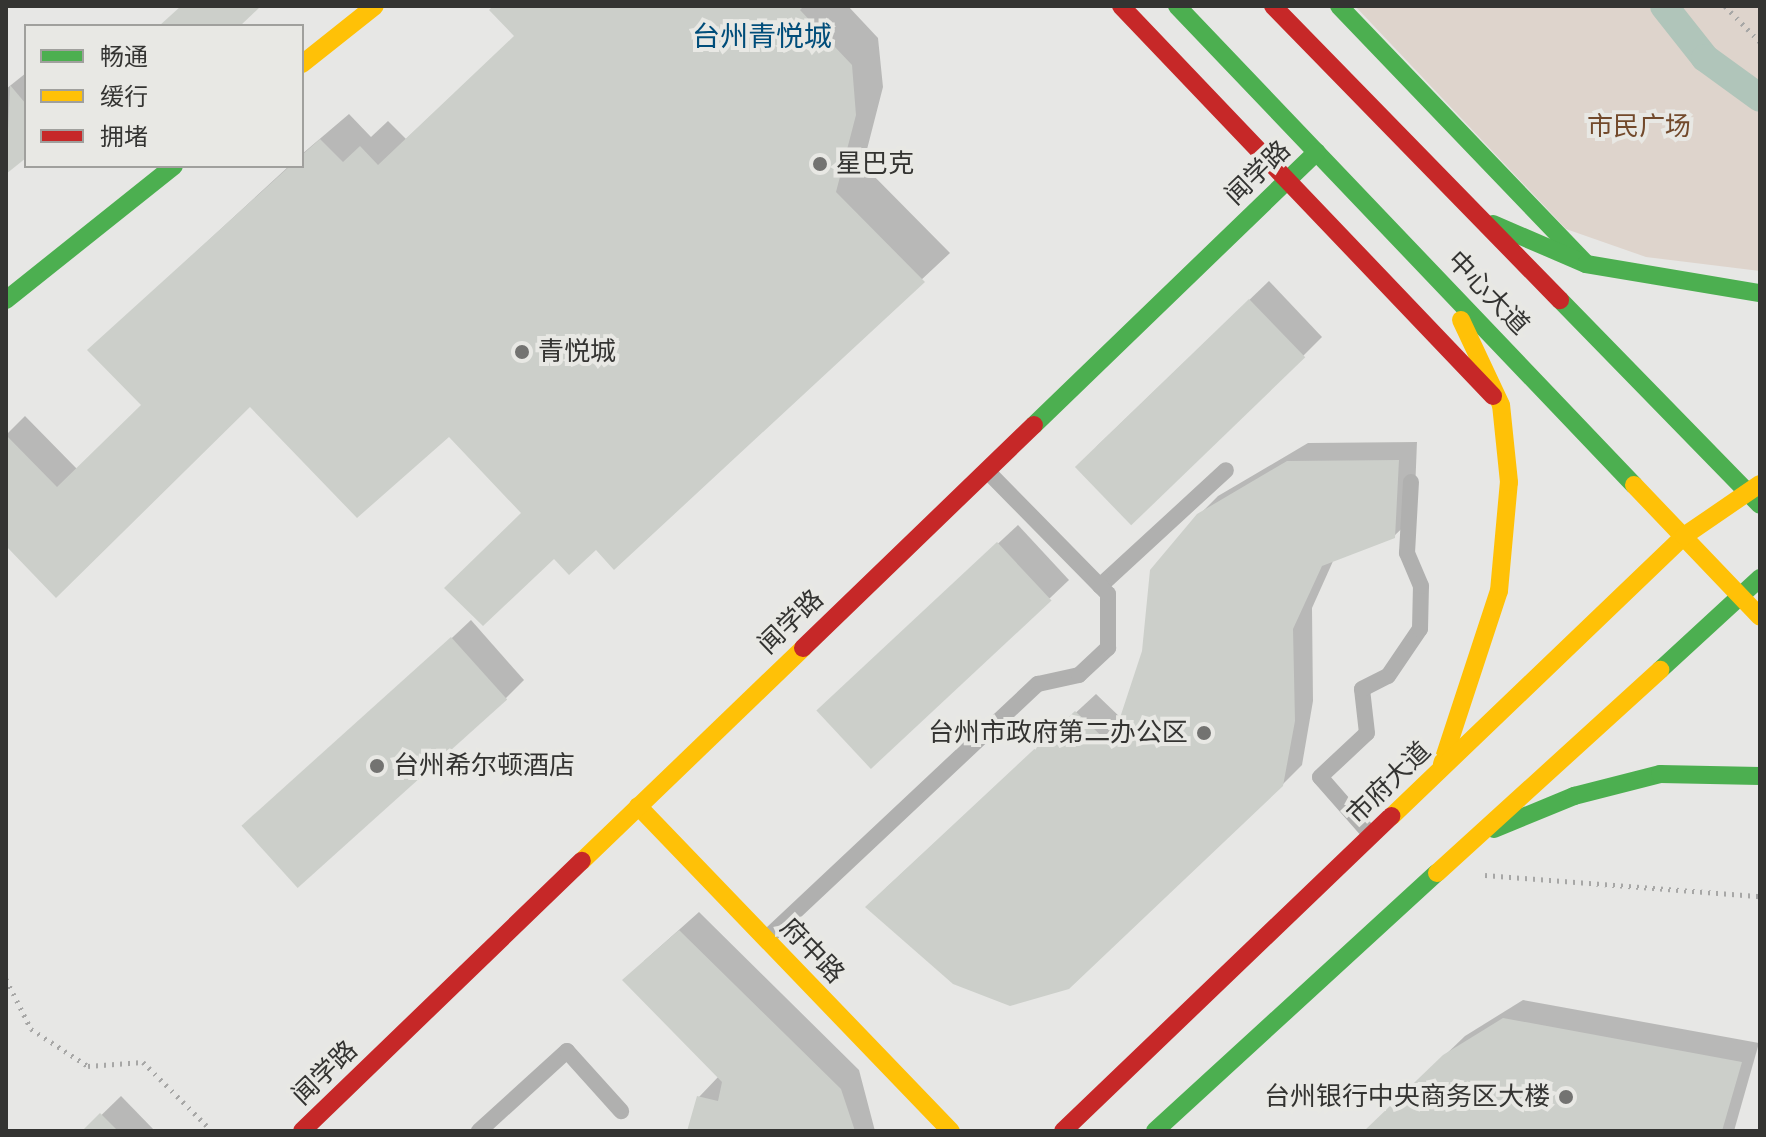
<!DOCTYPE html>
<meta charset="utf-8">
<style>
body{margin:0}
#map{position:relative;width:1766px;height:1137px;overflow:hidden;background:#e7e7e5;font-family:"Source Sans 3","Noto Sans SC",sans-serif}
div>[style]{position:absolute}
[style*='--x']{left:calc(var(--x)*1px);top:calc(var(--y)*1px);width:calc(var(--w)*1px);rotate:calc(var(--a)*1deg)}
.green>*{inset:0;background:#ded4cc}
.shadow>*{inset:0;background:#0003}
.canal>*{height:28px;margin:-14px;padding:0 14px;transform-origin:14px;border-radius:14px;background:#b0c5ba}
.building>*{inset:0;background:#cccfca;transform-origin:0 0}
.path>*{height:5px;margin-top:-2.5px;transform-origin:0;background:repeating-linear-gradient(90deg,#a7a7a6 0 2px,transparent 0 8px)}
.lane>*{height:16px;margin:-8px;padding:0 8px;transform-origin:8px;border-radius:8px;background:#b0b0af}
.fast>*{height:18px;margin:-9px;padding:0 9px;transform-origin:9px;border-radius:9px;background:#4caf50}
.slow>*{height:18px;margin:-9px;padding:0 9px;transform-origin:9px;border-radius:9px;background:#ffc107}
.jam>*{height:18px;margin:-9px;padding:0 9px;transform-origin:9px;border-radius:9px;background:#c62828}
.dots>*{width:22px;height:22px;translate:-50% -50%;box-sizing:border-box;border:4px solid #e8e8e4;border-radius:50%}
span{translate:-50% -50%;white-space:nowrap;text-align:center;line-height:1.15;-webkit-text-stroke:8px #e8e8e4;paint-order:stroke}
.park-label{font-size:26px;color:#72492b}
.poi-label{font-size:26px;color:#343432}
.left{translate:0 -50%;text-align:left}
.right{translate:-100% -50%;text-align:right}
.street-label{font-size:26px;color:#343432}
.neighbourhood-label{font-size:28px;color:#004d7a}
.frame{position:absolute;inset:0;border:8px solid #343432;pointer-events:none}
.legend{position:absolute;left:24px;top:24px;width:280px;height:144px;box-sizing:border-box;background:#e8e8e4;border:2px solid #a0a09d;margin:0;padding:10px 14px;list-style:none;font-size:24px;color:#343432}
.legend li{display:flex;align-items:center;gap:16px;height:40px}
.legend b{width:40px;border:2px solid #a0a09d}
</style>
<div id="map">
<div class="green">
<div style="clip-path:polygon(1355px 6px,1760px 6px,1760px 271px,1646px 257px,1566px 229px)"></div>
</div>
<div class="shadow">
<div style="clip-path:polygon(496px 6px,848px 6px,878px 38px,883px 87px,863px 165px,950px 253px,614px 567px,596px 547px,523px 513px,449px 434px,250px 405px,6px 544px,6px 435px,25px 416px,77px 469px,143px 405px,90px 350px,289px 166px,302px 166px,302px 154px,349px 114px,371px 137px,388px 121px,406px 139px,516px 36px)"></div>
<div style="clip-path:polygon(26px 73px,26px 155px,6px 172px,6px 89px)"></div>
<div style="clip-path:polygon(1269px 281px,1322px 337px,1303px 356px,1096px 447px)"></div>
<div style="clip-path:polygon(1417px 442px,1414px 517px,1394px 536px,1334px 559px,1312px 608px,1313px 701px,1302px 765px,1282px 785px,886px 888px,1096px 694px,1122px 719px,1198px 516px,1218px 496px,1308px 443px)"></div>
<div style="clip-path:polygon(1018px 525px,1069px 580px,1050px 598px,838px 692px)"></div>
<div style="clip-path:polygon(471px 620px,524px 680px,505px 699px,267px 812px)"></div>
<div style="clip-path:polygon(699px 912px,859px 1070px,875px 1131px,690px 1131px,699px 1097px,719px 1076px,644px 961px)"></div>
<div style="clip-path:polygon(1523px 1000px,1759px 1043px,1734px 1131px,1366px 1131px,1465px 1036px)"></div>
<div style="clip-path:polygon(121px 1096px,155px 1131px,85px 1131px)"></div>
</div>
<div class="canal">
<div style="--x:1664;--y:6;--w:66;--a:51.7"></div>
<div style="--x:1705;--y:58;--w:68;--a:36"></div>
</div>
<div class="building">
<div style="clip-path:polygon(181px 6px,261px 6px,240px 26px,159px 26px)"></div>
<div style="clip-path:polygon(493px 6px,804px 6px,800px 10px,852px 65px,856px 115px,836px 192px,925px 282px,614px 570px,596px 550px,569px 575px,554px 559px,483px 626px,444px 588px,521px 513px,449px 437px,357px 518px,250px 407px,56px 598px,6px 546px,6px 435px,57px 487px,141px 405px,87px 350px,290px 166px,302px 166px,302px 155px,320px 139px,343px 162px,360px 146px,378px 165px,514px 36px,489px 10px)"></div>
<div style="clip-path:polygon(10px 85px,26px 104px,26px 158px,6px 174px)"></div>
<div style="left:1249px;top:299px;width:81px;height:242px;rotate:46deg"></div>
<div style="clip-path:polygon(1399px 460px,1395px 538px,1322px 566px,1293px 629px,1295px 721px,1283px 786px,1069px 989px,1010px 1006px,953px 984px,865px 907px,1075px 711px,1111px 745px,1142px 651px,1150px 570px,1197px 514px,1287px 461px)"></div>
<div style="left:997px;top:542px;width:80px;height:247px;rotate:47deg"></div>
<div style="left:451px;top:637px;width:84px;height:282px;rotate:48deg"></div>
<div style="clip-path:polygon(679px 930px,841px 1089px,855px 1131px,687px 1131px,697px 1096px,718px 1101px,722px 1082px,622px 980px)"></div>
<div style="clip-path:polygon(1503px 1018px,1742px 1062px,1722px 1131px,1364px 1131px,1443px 1055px)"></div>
<div style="clip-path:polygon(100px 1113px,118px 1131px,82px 1131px)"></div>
</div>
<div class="path">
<div style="--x:1725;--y:6;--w:50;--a:45.8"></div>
<div style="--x:1485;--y:875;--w:276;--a:4.4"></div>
<div style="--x:6;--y:979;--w:56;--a:63.4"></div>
<div style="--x:31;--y:1029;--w:68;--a:33"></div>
<div style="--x:88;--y:1066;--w:55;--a:-4.2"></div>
<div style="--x:143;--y:1062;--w:98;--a:45"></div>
</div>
<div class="lane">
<div style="--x:1100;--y:586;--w:171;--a:-42.6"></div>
<div style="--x:1371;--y:835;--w:77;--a:-131.3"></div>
<div style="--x:1320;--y:777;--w:64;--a:-43.1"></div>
<div style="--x:1367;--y:733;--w:44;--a:-96.5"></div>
<div style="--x:1362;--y:689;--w:29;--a:-27"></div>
<div style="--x:1388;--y:676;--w:57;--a:-55.8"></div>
<div style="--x:1420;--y:629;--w:43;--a:-88.7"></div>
<div style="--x:1421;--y:586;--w:36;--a:-113"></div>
<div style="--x:1407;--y:553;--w:71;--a:-86.8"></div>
<div style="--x:766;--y:939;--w:373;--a:-43.2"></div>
<div style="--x:1038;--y:684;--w:42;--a:-12.4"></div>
<div style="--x:1079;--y:675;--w:40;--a:-43"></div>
<div style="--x:1108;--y:648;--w:54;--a:-90"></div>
<div style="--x:1108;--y:594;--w:173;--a:-134.5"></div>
<div style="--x:479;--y:1131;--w:119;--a:-42.3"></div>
<div style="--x:567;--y:1051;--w:81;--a:48"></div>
</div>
<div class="fast">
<div style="--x:1177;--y:6;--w:662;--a:46.35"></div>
<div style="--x:1339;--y:6;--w:357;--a:46.2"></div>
<div style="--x:1493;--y:224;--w:101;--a:23.3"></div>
<div style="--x:1586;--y:264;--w:176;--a:9.5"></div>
<div style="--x:6;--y:300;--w:215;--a:-38.6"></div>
<div style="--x:1560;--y:300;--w:286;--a:45.7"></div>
<div style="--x:1034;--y:425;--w:393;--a:-44"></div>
<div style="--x:1660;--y:670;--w:136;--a:-42.6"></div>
<div style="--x:1494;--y:829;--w:87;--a:-22.4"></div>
<div style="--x:1574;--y:796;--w:89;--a:-14.3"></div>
<div style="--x:1660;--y:774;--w:100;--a:1.1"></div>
<div style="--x:1155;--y:1131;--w:382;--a:-42.5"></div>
</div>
<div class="slow">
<div style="--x:302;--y:64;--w:93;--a:-38.5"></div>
<div style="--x:1634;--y:485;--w:182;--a:46.3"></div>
<div style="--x:1442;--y:764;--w:182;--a:-71.8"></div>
<div style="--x:1499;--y:591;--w:109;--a:-84.8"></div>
<div style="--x:1509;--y:482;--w:77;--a:-95.9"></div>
<div style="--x:1501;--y:405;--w:94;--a:-115.2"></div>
<div style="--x:638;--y:806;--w:451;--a:46.1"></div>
<div style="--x:1392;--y:816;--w:405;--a:-43.8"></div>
<div style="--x:1684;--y:536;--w:92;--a:-34.4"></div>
<div style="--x:582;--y:861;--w:307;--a:-43.9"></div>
<div style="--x:1437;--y:873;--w:302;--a:-42.3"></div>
</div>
<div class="jam">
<div style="--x:1121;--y:6;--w:539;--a:46.35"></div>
<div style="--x:1273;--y:6;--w:411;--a:45.7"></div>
<div style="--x:803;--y:648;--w:321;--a:-44"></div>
<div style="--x:302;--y:1131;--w:389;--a:-44"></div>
<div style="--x:1063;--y:1131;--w:455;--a:-43.8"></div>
</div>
<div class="dots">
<div style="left:820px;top:164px;background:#737371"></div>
<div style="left:522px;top:352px;background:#737371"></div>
<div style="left:1204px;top:733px;background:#737371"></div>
<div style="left:377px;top:766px;background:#737371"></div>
<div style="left:1566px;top:1097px;background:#737371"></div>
</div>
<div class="park-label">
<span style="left:1639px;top:127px">市民广场</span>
</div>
<div class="poi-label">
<span class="left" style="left:836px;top:164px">星巴克</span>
<span class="left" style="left:538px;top:352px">青悦城</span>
<span class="right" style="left:1188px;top:733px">台州市政府第二办公区</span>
<span class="left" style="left:393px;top:766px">台州希尔顿酒店</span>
<span class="right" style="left:1550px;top:1097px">台州银行中央商务区大楼</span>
</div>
<div class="street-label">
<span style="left:1258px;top:173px;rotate:-44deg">闻学路</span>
<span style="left:1488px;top:293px;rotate:46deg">中心大道</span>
<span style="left:791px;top:622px;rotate:-44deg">闻学路</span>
<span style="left:1389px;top:783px;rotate:-44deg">市府大道</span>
<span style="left:812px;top:951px;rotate:46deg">府中路</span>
<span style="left:325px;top:1073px;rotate:-44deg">闻学路</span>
</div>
<div class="neighbourhood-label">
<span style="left:762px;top:37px">台州青悦城</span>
</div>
<div class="frame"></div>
<ul class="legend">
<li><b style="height:10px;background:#4caf50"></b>畅通</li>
<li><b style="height:10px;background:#ffc107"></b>缓行</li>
<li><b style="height:10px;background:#c62828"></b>拥堵</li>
</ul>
</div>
